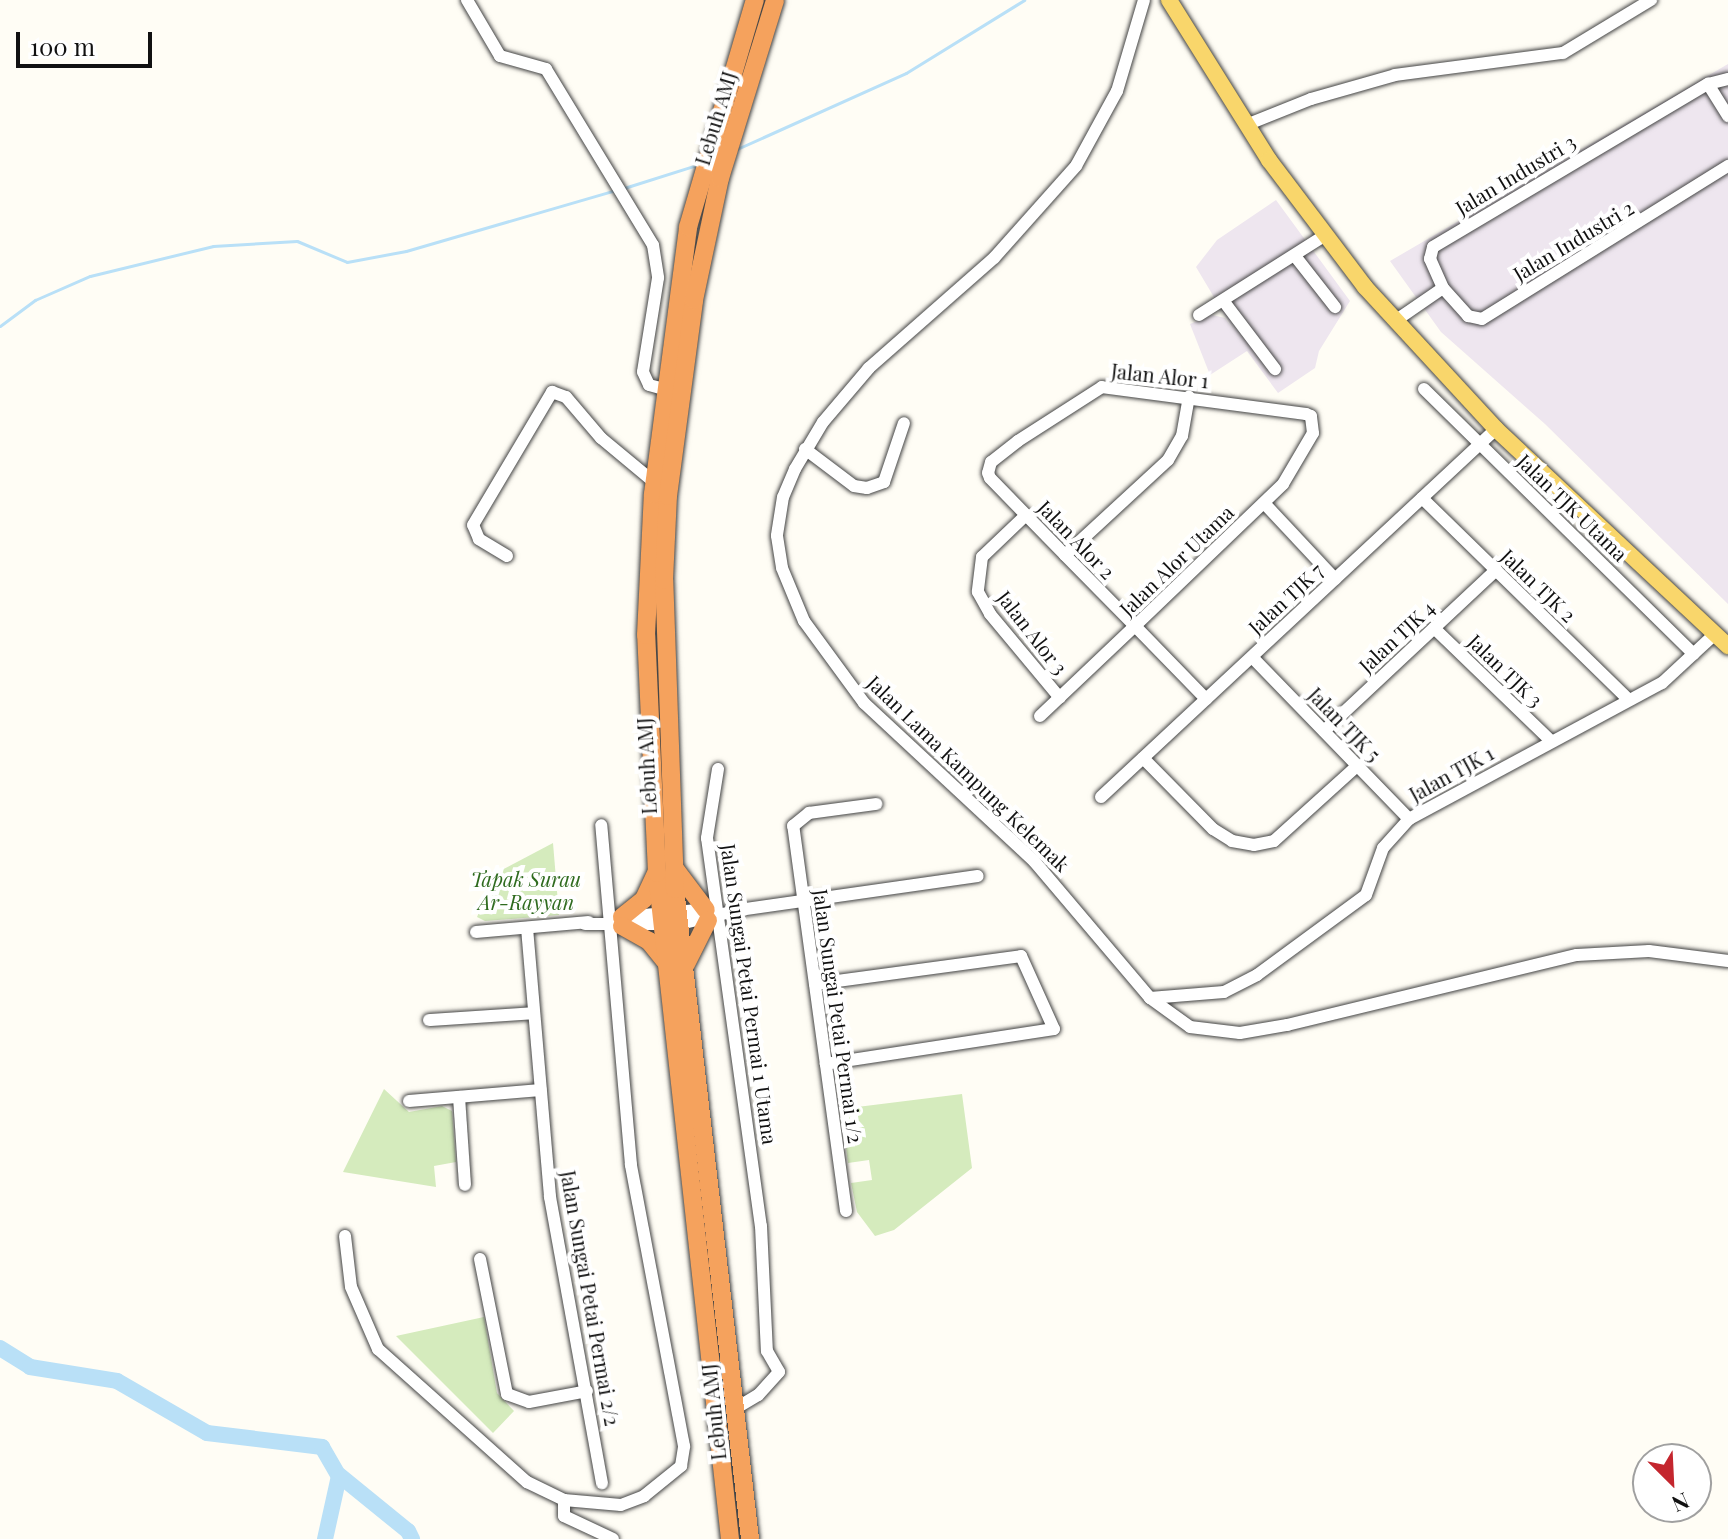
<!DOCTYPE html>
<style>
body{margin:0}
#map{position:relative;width:1728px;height:1539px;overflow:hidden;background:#fffdf5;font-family:"Playfair Display",serif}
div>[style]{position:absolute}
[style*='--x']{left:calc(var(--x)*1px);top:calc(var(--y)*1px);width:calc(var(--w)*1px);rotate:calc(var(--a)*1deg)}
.industrial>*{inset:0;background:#eee6ef}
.green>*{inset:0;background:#d5ebbd}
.stream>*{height:3px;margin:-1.5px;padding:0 1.5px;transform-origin:1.5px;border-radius:1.5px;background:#b9e0f7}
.river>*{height:16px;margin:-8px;padding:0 8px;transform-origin:8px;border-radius:8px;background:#b9e0f7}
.roads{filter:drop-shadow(0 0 2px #444) drop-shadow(0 0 2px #444)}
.minor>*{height:12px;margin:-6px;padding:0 6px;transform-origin:6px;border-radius:6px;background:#fff}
.major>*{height:16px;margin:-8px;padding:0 8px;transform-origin:8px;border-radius:8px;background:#f9d66b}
.highway>*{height:18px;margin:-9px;padding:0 9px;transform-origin:9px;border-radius:9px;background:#f5a25d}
span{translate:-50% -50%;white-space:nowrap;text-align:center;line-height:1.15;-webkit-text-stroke:8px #fff;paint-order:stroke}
.street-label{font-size:20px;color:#111}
.park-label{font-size:20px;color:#2f6b1f;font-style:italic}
.north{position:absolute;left:1632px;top:1443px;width:80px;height:80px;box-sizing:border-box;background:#fff;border:2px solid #a0a0a0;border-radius:50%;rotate:156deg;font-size:22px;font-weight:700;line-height:32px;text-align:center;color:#111}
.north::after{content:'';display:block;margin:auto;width:28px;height:36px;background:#c4262e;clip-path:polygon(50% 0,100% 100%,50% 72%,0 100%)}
.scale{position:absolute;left:16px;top:32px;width:136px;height:36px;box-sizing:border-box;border:4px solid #111;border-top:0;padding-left:10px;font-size:24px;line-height:28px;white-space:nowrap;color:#111;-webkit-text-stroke:6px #fff;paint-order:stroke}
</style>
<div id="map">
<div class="industrial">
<div style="clip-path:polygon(1728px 64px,1728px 604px,1545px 424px,1441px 332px,1390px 261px)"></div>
<div style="clip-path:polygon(1276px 200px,1350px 301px,1319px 351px,1315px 368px,1278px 393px,1247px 351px,1210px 375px,1190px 324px,1212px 315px,1225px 318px,1233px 329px,1196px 267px,1217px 240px)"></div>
</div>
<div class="green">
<div style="clip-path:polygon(553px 843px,559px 915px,485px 921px,477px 917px,496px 873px)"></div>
<div style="clip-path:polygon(384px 1089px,409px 1112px,442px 1106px,452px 1111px,456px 1162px,434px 1166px,436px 1187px,343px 1172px)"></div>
<div style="clip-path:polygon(962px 1094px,972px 1168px,894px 1230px,875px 1236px,857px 1212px,851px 1183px,872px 1180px,869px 1160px,848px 1163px,841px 1109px)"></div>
<div style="clip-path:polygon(484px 1317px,497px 1393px,514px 1411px,493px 1433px,396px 1336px)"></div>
</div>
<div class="stream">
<div style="--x:737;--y:149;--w:185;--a:-24.2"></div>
<div style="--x:906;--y:73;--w:139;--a:-31.7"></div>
<div style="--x:624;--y:188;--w:80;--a:-17.5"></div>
<div style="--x:0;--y:326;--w:44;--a:-36.6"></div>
<div style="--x:35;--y:300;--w:60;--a:-23.6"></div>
<div style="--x:90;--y:276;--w:127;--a:-13.7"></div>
<div style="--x:213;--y:246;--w:84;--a:-3.4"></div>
<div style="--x:297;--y:241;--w:54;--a:22.8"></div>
<div style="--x:347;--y:262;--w:60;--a:-10.6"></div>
<div style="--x:406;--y:251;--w:219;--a:-16.2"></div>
</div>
<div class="river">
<div style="--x:0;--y:1348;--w:36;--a:32"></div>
<div style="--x:30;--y:1367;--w:88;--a:9.1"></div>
<div style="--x:117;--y:1381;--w:104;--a:30"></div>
<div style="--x:207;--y:1433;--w:116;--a:6.9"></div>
<div style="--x:322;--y:1447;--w:34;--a:60"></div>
<div style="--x:339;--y:1476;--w:65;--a:102.5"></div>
<div style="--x:339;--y:1475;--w:89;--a:39.1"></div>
<div style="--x:408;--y:1531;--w:9;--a:63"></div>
</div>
<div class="roads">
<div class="minor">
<div style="--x:467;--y:0;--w:65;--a:59.5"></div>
<div style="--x:500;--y:56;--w:48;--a:15.8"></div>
<div style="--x:546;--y:69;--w:206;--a:58.7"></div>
<div style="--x:653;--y:245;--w:33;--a:81"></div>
<div style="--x:658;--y:278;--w:95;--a:99.1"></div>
<div style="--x:643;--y:372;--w:14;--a:65"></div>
<div style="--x:649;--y:385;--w:16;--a:15"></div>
<div style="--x:1144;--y:0;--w:95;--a:106.5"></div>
<div style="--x:1117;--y:91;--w:85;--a:118.7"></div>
<div style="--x:1076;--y:166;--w:123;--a:131.7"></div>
<div style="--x:994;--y:258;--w:167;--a:138.7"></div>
<div style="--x:869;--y:368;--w:71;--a:130.4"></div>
<div style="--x:823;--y:422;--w:55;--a:120.8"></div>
<div style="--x:795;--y:469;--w:30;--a:113"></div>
<div style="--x:783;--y:497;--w:39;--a:99"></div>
<div style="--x:777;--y:536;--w:32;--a:81"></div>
<div style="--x:782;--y:568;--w:57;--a:67.5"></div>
<div style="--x:804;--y:621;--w:102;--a:53.8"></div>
<div style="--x:864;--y:703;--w:232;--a:42.9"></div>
<div style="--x:1034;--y:861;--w:180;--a:49.7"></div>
<div style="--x:1150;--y:998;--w:49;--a:35.9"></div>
<div style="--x:1190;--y:1027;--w:50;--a:6.8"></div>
<div style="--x:1240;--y:1033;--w:48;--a:-9.7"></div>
<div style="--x:1287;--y:1025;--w:298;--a:-13.6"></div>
<div style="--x:1577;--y:955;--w:72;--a:-3.2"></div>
<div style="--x:1649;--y:951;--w:80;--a:7.2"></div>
<div style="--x:1708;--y:84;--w:38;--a:58"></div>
<div style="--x:1246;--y:125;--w:70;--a:-21.8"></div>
<div style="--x:1311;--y:99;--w:87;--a:-15.9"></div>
<div style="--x:1395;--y:75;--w:169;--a:-7.5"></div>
<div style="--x:1563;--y:53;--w:103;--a:-31.1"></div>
<div style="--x:1295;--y:256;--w:65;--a:51.9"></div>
<div style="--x:1443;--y:288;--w:38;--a:48"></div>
<div style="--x:1468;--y:316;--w:14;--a:12"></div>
<div style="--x:1482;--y:319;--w:290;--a:-31.9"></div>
<div style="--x:1225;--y:303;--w:83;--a:52.9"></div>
<div style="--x:1199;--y:315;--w:148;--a:-32.3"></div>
<div style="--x:1395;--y:321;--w:58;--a:-34.5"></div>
<div style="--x:1443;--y:288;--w:32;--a:-114"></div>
<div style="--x:1430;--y:259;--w:12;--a:-76"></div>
<div style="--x:1433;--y:247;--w:320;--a:-30.7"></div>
<div style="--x:1708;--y:84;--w:21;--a:-14"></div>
<div style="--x:1424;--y:389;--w:378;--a:44.5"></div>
<div style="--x:805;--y:449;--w:61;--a:37.1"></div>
<div style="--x:854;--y:486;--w:13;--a:9"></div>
<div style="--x:867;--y:488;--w:18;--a:-19"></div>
<div style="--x:884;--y:482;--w:62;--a:-71.3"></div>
<div style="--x:1422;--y:498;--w:289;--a:44.3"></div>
<div style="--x:1264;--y:503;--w:104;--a:46.9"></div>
<div style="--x:1026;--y:515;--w:61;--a:136.3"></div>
<div style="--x:982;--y:557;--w:35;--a:97"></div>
<div style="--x:978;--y:592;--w:25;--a:61"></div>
<div style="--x:990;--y:614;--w:109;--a:50.2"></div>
<div style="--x:1065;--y:555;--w:140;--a:-42.7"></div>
<div style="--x:1168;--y:460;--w:28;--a:-60"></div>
<div style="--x:1182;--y:436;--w:40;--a:-80"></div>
<div style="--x:507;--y:556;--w:33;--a:-149"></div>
<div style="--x:479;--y:539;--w:15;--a:-113"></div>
<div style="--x:473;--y:525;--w:155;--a:-59.3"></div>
<div style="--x:552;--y:392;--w:15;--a:20"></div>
<div style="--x:566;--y:397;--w:54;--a:49.5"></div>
<div style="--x:601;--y:438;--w:69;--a:39.7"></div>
<div style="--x:1434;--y:628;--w:163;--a:44"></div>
<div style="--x:1252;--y:657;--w:226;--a:45.9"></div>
<div style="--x:1040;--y:716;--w:131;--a:-43.5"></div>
<div style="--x:1135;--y:626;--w:205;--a:-43.8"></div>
<div style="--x:1283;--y:484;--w:59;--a:-59.5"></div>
<div style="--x:1313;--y:433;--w:17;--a:-97"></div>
<div style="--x:1311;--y:416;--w:5;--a:-158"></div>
<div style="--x:1306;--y:414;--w:206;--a:-172.5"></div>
<div style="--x:1102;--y:387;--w:100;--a:147.3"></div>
<div style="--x:1018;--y:441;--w:34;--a:142"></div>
<div style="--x:991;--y:462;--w:11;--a:105"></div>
<div style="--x:988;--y:473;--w:5;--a:68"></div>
<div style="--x:990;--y:478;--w:52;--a:45.8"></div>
<div style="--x:1026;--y:515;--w:56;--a:45.7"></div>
<div style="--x:1065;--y:555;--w:100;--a:45.4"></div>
<div style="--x:1135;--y:626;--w:102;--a:45.8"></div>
<div style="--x:1324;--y:731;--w:236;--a:-43.1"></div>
<div style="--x:1143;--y:758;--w:100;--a:45.4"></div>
<div style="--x:1213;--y:829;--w:22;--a:32"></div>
<div style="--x:1232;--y:841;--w:22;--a:10"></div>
<div style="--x:1254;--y:845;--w:20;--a:-11"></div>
<div style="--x:1274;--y:841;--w:112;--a:-42.1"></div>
<div style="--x:718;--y:769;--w:70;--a:99.1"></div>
<div style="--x:707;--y:838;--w:392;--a:82.1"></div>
<div style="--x:761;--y:1226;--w:125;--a:87.3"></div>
<div style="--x:767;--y:1351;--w:24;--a:60"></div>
<div style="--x:779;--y:1372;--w:31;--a:132"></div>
<div style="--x:758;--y:1395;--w:27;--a:149"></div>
<div style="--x:1101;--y:797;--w:540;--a:-42.97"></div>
<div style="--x:623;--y:917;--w:85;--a:-5.4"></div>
<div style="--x:585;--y:924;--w:95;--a:0"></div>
<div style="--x:680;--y:924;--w:61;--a:-13.3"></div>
<div style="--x:739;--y:910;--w:241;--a:-8.1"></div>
<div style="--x:527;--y:928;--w:270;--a:85.1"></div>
<div style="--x:550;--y:1197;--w:291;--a:79.7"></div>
<div style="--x:476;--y:932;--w:113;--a:-5.1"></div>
<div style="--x:815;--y:984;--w:208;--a:-7.7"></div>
<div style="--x:1021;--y:956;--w:80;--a:65.7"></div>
<div style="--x:1054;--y:1029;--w:231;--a:171.3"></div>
<div style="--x:1150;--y:998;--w:74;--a:-4.6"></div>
<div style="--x:1224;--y:992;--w:37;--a:-27"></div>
<div style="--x:1257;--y:975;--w:135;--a:-36.3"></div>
<div style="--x:1366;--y:895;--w:50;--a:-70.1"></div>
<div style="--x:1383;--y:848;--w:39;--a:-48"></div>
<div style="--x:1409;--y:819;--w:287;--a:-28.3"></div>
<div style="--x:1662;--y:683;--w:72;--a:-42.8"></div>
<div style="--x:429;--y:1020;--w:105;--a:-3.8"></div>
<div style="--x:459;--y:1097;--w:88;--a:86.1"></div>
<div style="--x:409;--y:1101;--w:132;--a:-4.8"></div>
<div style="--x:846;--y:1211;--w:389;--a:-97.8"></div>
<div style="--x:793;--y:826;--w:21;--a:-39"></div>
<div style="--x:809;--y:813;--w:68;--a:-7.7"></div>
<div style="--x:345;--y:1236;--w:51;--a:83.3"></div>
<div style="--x:351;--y:1287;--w:68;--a:66.5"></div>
<div style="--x:378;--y:1349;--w:200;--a:41.8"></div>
<div style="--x:527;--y:1482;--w:41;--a:25.9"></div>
<div style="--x:564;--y:1500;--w:57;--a:5"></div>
<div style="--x:621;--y:1505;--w:25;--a:-21"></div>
<div style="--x:644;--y:1496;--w:48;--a:-39"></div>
<div style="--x:681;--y:1466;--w:20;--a:-81"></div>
<div style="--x:684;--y:1446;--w:286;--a:-100.7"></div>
<div style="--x:631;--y:1165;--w:341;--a:-95"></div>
<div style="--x:480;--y:1259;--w:138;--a:78.7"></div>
<div style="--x:507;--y:1394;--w:23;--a:20"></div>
<div style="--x:529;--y:1402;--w:59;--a:-10.7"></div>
<div style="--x:564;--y:1500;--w:16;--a:90"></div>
<div style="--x:564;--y:1516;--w:54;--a:25.1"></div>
</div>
<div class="major">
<div style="--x:1169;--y:0;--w:189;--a:58"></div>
<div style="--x:1269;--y:160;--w:159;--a:52.9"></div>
<div style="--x:1365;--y:287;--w:193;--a:47.3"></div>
<div style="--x:1496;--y:429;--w:318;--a:43.1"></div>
</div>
<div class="highway">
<div style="--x:675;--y:869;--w:51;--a:52.9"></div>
<div style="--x:622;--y:917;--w:28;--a:-39"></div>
<div style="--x:644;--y:899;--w:29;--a:-65"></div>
<div style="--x:622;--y:926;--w:31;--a:29"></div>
<div style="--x:649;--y:941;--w:27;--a:51"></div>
<div style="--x:686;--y:964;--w:49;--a:-63.4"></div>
<div style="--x:730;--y:1539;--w:670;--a:-96.26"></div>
<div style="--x:657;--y:873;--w:238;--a:-92.6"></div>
<div style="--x:646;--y:635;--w:141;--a:-87.2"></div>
<div style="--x:653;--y:494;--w:269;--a:-82.5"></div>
<div style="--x:688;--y:227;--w:237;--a:-73.6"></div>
<div style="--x:750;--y:1539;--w:654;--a:-96.58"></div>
<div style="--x:675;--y:889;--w:309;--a:-92"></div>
<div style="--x:664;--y:580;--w:84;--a:-87.3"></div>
<div style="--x:668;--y:496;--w:198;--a:-82.4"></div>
<div style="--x:694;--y:300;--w:125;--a:-78"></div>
<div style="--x:720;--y:178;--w:186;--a:-72.8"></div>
</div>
</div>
<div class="street-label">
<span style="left:715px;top:118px;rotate:-73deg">Lebuh AMJ</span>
<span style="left:1515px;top:174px;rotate:-31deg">Jalan Industri 3</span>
<span style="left:1573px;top:240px;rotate:-31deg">Jalan Industri 2</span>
<span style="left:1160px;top:375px;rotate:6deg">Jalan Alor 1</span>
<span style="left:1573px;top:507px;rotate:44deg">Jalan TJK Utama</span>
<span style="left:1077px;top:539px;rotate:46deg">Jalan Alor 2</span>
<span style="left:1176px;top:560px;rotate:-44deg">Jalan Alor Utama</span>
<span style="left:1539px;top:585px;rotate:44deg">Jalan TJK 2</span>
<span style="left:1285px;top:598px;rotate:-43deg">Jalan TJK 7</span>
<span style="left:1033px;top:632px;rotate:52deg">Jalan Alor 3</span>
<span style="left:1396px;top:636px;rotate:-43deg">Jalan TJK 4</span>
<span style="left:1506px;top:670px;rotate:44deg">Jalan TJK 3</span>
<span style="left:1345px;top:724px;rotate:46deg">Jalan TJK 5</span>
<span style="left:646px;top:766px;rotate:-93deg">Lebuh AMJ</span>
<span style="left:969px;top:773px;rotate:44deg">Jalan Lama Kampung Kelemak</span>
<span style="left:1451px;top:773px;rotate:-29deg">Jalan TJK 1</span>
<span style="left:750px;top:994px;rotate:82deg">Jalan Sungai Petai Permai 1 Utama</span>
<span style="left:839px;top:1016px;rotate:82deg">Jalan Sungai Petai Permai 1/2</span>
<span style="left:591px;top:1298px;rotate:80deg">Jalan Sungai Petai Permai 2/2</span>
<span style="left:713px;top:1412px;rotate:-96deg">Lebuh AMJ</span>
</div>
<div class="park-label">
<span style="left:526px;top:890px">Tapak Surau<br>Ar-Rayyan</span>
</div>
<div class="north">N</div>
<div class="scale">100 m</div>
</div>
